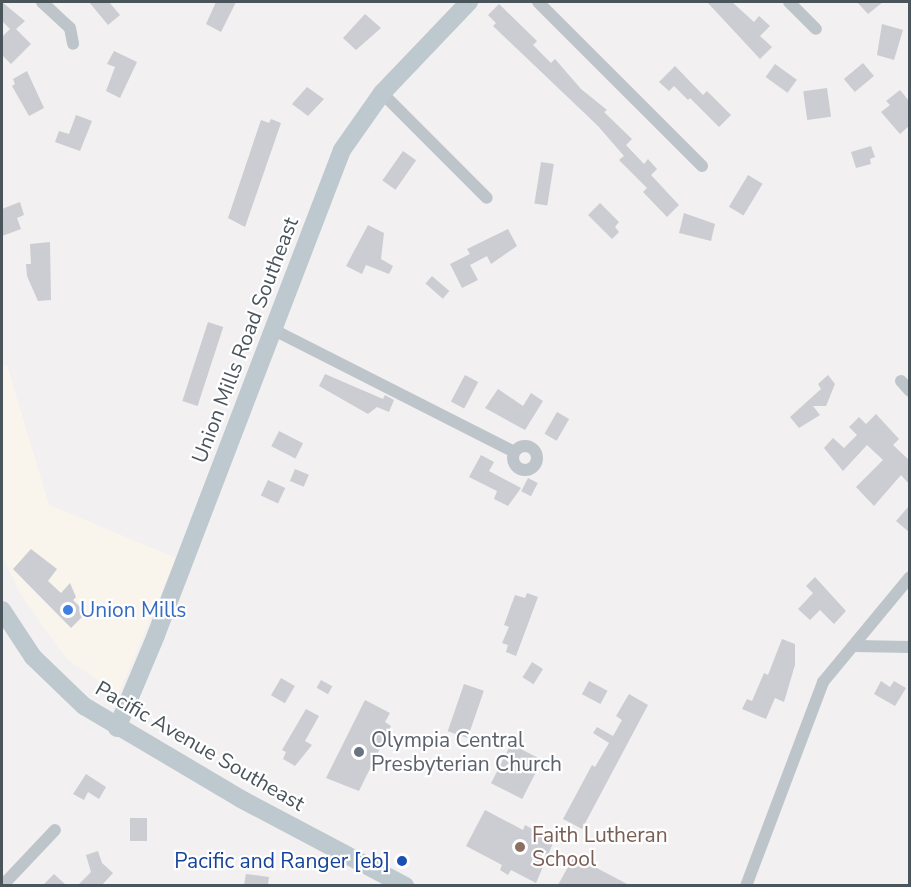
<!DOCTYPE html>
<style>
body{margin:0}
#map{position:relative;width:911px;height:887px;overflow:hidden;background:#f2f0f0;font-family:"Nunito Sans",sans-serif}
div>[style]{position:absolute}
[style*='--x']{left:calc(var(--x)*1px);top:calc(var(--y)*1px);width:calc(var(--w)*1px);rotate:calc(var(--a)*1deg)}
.commercial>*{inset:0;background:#faf5ec}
.building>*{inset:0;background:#cbcdd2;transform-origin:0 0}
.street>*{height:12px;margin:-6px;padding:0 6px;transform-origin:6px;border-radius:6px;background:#bdc5cb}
.street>.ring{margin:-6px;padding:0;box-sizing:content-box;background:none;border:12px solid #bdc5cb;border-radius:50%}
.secondary>*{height:18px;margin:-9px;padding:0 9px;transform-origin:9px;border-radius:9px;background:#bec8cf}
.dots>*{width:16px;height:16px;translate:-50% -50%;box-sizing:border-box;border:3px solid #fff;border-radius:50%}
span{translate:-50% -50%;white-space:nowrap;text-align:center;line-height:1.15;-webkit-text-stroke:4.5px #fff;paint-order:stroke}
.street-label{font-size:21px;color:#4a545b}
.shop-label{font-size:21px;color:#366cbe}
.left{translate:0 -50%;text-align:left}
.worship-label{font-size:21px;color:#5b616d}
.education-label{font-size:21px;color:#785e54}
.transit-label{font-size:21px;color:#164399}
.right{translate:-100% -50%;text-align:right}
.frame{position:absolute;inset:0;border:3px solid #4a545b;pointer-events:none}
</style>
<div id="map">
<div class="commercial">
<div style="clip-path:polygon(7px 365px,49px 505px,176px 558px,118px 695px,66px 658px,23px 598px,2px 556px,2px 367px)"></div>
</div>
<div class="building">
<div style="clip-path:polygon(2px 2px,25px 21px,16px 29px,31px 44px,11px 64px,2px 55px,2px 37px,10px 29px,2px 21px)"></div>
<div style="clip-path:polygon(89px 2px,109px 2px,120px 15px,108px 25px)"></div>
<div style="clip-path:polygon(216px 2px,236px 2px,221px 32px,206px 24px)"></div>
<div style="clip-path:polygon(707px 2px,732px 2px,754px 22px,759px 16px,770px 26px,760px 36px,772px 47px,760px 59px)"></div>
<div style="clip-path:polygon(857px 2px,883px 2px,868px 14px)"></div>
<div style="clip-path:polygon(499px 4px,537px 41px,533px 45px,551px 63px,555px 59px,581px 89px,607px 110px,604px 112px,632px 139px,626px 145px,644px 164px,648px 159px,657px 169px,651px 175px,679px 205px,667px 217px,643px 192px,647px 188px,619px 160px,624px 156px,598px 126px,493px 26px,496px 23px,488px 15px)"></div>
<div style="clip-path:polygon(365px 14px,381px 28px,356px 50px,343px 38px)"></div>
<div style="clip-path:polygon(882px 24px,903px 30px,894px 60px,877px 55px)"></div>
<div style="clip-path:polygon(114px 51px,137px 62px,120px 98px,106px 91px,115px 67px,107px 64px)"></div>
<div style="left:863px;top:63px;width:17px;height:25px;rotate:50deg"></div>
<div style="left:775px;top:64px;width:27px;height:16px;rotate:36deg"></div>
<div style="clip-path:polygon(675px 66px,703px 95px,707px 91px,731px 115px,719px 127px,690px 98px,688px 100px,674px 86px,669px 91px,659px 82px)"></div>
<div style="clip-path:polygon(27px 71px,44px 108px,29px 116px,12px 86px,15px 84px,13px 79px)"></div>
<div style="clip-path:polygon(307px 87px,324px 99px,308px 116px,292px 104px)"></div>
<div style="left:827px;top:88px;width:29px;height:24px;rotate:82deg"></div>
<div style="clip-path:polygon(900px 90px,909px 101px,909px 126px,900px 134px,881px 112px,890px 105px,886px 101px)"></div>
<div style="clip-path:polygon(76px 115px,92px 121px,80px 151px,55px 142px,59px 131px,69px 134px)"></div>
<div style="clip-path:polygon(271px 119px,281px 123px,245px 227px,228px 218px,261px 120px,269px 123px)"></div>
<div style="clip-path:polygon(871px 146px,875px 157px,870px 159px,871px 164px,856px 168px,851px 152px)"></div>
<div style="left:403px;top:151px;width:16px;height:36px;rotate:35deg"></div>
<div style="left:541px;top:162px;width:13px;height:42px;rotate:9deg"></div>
<div style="left:748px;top:175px;width:17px;height:37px;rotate:31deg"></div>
<div style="clip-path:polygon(20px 202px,24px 215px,17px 218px,21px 229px,2px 236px,2px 209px)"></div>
<div style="clip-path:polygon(600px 203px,619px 222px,615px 227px,619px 232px,612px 239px,588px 215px)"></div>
<div style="clip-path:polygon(684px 213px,715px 224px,711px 241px,679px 233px)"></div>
<div style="clip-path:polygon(368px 225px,384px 233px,381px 259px,393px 266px,389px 274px,366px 265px,362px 274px,346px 266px)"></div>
<div style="clip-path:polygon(508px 229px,517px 246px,491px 264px,487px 256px,470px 265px,478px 280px,462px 288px,450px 264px,470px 254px,467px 249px)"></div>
<div style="clip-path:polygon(50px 242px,51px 300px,38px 301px,27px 276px,26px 264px,31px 264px,30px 244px)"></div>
<div style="left:432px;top:276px;width:23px;height:10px;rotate:41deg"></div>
<div style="left:208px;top:322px;width:16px;height:83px;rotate:18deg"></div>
<div style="clip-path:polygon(325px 374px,383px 399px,385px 395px,394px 400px,389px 412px,377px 407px,368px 414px,319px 386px)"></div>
<div style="left:465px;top:375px;width:15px;height:30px;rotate:28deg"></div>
<div style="clip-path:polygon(828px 375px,835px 384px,826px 406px,813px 406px,820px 415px,799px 428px,790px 417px,821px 389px,818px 384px)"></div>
<div style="clip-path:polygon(498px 389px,523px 406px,531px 393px,543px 401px,525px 430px,485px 408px)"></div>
<div style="left:557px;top:412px;width:14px;height:25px;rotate:30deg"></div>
<div style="clip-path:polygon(876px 414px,899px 439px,893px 445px,909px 460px,909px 484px,901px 475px,874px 506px,856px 487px,883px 460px,867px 445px,843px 471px,824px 448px,833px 438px,844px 448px,857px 435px,849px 427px,859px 417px,866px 424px)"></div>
<div style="left:279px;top:431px;width:27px;height:17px;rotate:27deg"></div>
<div style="clip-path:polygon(481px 455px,494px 462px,489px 471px,521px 488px,508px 506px,494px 499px,497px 491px,469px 477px)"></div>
<div style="left:295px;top:469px;width:15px;height:13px;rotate:23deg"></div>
<div style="left:528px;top:478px;width:11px;height:15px;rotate:27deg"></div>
<div style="left:268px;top:480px;width:19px;height:17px;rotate:25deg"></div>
<div style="clip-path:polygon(909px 506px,909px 532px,896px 521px)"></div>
<div style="clip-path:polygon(31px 549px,57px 569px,48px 581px,61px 593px,70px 583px,76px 597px,73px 600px,86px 613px,71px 628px,13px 569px)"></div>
<div style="clip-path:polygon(815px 577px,846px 611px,834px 624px,820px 610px,810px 620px,798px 609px,813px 593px,806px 586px)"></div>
<div style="clip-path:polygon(527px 593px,538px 597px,516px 656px,506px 652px,508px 645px,502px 643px,509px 627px,504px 625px,515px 595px,525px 598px)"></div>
<div style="clip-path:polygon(782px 639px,795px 644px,795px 665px,784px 702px,775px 698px,766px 719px,742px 709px,747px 699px,752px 701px,764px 673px,768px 675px)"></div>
<div style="left:532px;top:662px;width:13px;height:18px;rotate:32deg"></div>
<div style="left:281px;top:678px;width:16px;height:20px;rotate:30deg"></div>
<div style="left:321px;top:680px;width:13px;height:9px;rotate:29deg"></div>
<div style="left:589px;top:681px;width:21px;height:15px;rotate:28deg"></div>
<div style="clip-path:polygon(881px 681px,890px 687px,894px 681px,906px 688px,895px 706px,874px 694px)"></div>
<div style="left:464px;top:684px;width:21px;height:50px;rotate:19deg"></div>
<div style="clip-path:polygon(629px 694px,648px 705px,582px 829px,563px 819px,592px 765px,595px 767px,609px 743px,593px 733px,597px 727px,613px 736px,622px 720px,616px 716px)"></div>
<div style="clip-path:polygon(365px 700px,390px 713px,385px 722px,391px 726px,359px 791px,326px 778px)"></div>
<div style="clip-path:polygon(306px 709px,319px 716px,305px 741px,312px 745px,295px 766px,283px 759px,286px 752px,282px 750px)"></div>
<div style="left:511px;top:744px;width:35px;height:44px;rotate:27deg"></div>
<div style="clip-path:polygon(86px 774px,106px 787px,99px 799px,88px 792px,84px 800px,73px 794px)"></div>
<div style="clip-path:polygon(485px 810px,523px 830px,525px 825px,554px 841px,536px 883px,511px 870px,508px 875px,500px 870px,502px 865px,466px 846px)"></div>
<div style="left:130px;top:818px;width:17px;height:23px"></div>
<div style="clip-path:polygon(98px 851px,102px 863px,113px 873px,102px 885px,78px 885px,91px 872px,86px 855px)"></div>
<div style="clip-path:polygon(574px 856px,629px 885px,558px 885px)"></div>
<div style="clip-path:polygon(54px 874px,66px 885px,43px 885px)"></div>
<div style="clip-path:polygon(246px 874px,269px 877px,268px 885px,244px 885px)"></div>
</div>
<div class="street">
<div style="--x:42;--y:2;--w:38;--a:43"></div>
<div style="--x:70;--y:28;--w:16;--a:79"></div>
<div style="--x:538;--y:2;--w:232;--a:45"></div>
<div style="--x:789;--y:2;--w:38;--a:45"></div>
<div style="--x:382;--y:93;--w:148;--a:45"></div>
<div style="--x:274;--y:330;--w:268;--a:26.9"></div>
<div style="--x:901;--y:381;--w:13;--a:48"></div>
<div class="ring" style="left:513px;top:446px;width:12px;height:12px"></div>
<div style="--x:855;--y:646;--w:55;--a:1"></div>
<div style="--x:2;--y:886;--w:77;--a:-46.6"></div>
<div style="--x:746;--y:886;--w:218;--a:-69.3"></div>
<div style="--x:823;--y:682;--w:136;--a:-50.4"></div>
</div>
<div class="secondary">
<div style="--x:2;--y:610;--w:56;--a:56.6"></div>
<div style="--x:33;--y:657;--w:71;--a:43.9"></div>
<div style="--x:84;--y:706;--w:182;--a:30.6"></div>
<div style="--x:241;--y:799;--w:186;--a:27.9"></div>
<div style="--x:117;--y:728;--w:101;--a:-67.2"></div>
<div style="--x:156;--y:635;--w:519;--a:-69.02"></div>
<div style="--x:342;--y:150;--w:70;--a:-54.9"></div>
<div style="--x:382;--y:93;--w:126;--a:-46.3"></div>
</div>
<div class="dots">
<div style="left:68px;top:610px;background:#3f7fe0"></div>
<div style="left:359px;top:752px;background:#6b7280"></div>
<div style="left:520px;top:847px;background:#8d6e63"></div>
<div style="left:402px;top:861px;background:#1a4fb4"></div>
</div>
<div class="street-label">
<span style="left:245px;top:340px;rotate:-69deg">Union Mills Road Southeast</span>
<span style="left:200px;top:746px;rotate:30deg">Pacific Avenue Southeast</span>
</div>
<div class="shop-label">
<span class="left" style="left:80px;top:610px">Union Mills</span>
</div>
<div class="worship-label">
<span class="left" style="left:371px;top:752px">Olympia Central<br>Presbyterian Church</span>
</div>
<div class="education-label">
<span class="left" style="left:532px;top:847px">Faith Lutheran<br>School</span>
</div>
<div class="transit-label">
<span class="right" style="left:390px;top:861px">Pacific and Ranger [eb]</span>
</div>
<div class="frame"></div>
</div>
